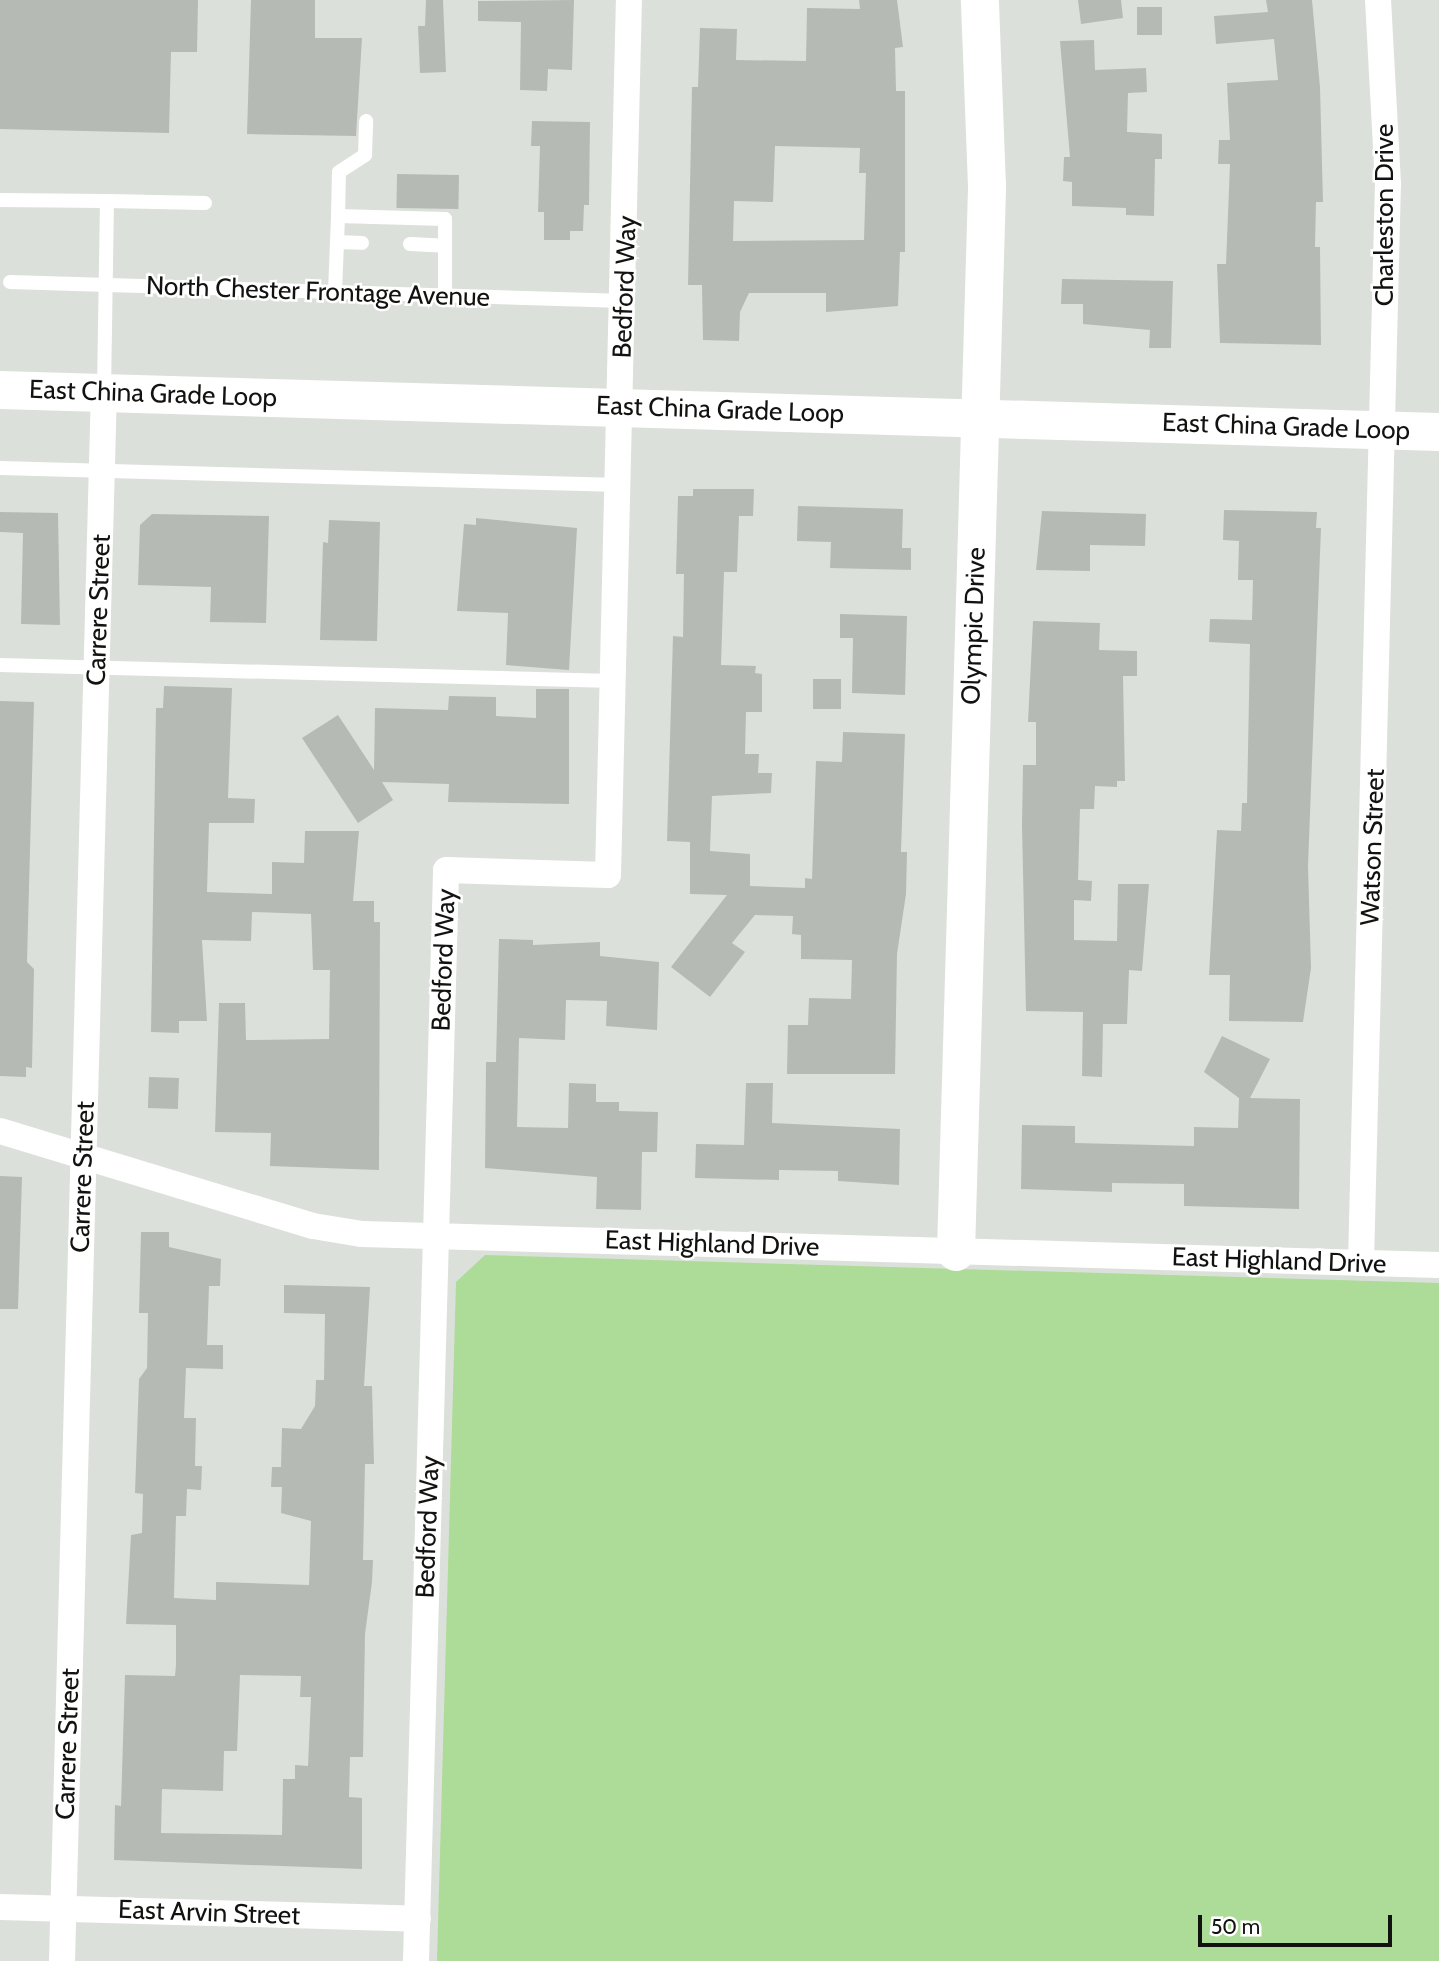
<!DOCTYPE html>
<style>
body{margin:0}
#map{position:relative;width:1439px;height:1961px;overflow:hidden;background:#dce0da;font-family:Cabin,sans-serif}
div>[style]{position:absolute}
[style*='--x']{left:calc(var(--x)*1px);top:calc(var(--y)*1px);width:calc(var(--w)*1px);rotate:calc(var(--a)*1deg)}
.green>*{inset:0;background:#addb98}
.building>*{inset:0;background:#b6bab5;transform-origin:0 0}
.lane>*{height:14px;margin:-7px;padding:0 7px;transform-origin:7px;border-radius:7px;background:#fff}
.street>*{height:26px;margin:-13px;padding:0 13px;transform-origin:13px;border-radius:13px;background:#fff}
.secondary>*{height:38px;margin:-19px;padding:0 19px;transform-origin:19px;border-radius:19px;background:#fff}
span{translate:-50% -50%;white-space:nowrap;text-align:center;line-height:1.15;-webkit-text-stroke:5px #fff;paint-order:stroke}
.street-label{font-size:26px;color:#121311}
.scale{position:absolute;left:1198px;top:1915px;width:194px;height:32px;box-sizing:border-box;border:4px solid #121311;border-top:0;padding-left:9px;font-size:21px;line-height:24px;white-space:nowrap;color:#121311;-webkit-text-stroke:5px #fff;paint-order:stroke}
</style>
<div id="map">
<div class="green">
<div style="clip-path:polygon(485px 1255px,1439px 1283px,1439px 1961px,437px 1961px,456px 1282px)"></div>
</div>
<div class="building">
<div style="clip-path:polygon(0 0,198px 0,197px 52px,171px 52px,169px 133px,0 129px)"></div>
<div style="clip-path:polygon(251px 0,315px 0,315px 38px,362px 38px,356px 136px,247px 134px)"></div>
<div style="clip-path:polygon(426px 0,443px 0,446px 72px,420px 73px,418px 26px,425px 26px)"></div>
<div style="clip-path:polygon(574px 0,572px 70px,548px 69px,547px 91px,520px 90px,521px 22px,478px 21px,478px 1px)"></div>
<div style="clip-path:polygon(evenodd,859px 0,897px 0,903px 47px,895px 48px,896px 91px,905px 91px,905px 252px,900px 252px,898px 306px,826px 312px,826px 293px,749px 293px,740px 312px,739px 341px,703px 340px,702px 285px,688px 285px,692px 87px,698px 87px,700px 28px,737px 29px,736px 60px,806px 61px,807px 8px,860px 9px,859px 0,775px 146px,860px 148px,859px 173px,866px 173px,864px 240px,733px 241px,734px 201px,773px 202px,775px 146px)"></div>
<div style="clip-path:polygon(1078px 0,1121px 0,1123px 18px,1081px 24px)"></div>
<div style="clip-path:polygon(1266px 0,1312px 0,1320px 87px,1323px 202px,1316px 202px,1315px 247px,1320px 247px,1321px 345px,1220px 343px,1217px 264px,1226px 264px,1230px 164px,1218px 164px,1219px 140px,1230px 140px,1227px 83px,1278px 80px,1274px 39px,1216px 44px,1214px 16px,1268px 12px)"></div>
<div style="left:1137px;top:7px;width:25px;height:28px"></div>
<div style="clip-path:polygon(1094px 40px,1095px 70px,1146px 68px,1147px 92px,1128px 93px,1127px 132px,1162px 134px,1162px 159px,1155px 159px,1154px 216px,1126px 215px,1126px 208px,1072px 206px,1072px 182px,1063px 181px,1064px 157px,1070px 157px,1060px 41px)"></div>
<div style="clip-path:polygon(532px 121px,590px 122px,589px 205px,584px 205px,583px 231px,570px 231px,570px 240px,544px 240px,544px 212px,538px 212px,540px 146px,531px 146px)"></div>
<div style="left:397px;top:174px;width:62px;height:34px;rotate:1deg"></div>
<div style="clip-path:polygon(1062px 279px,1173px 281px,1171px 348px,1149px 348px,1150px 330px,1083px 324px,1083px 304px,1061px 304px)"></div>
<div style="clip-path:polygon(693px 489px,754px 489px,753px 516px,739px 516px,737px 572px,724px 572px,721px 665px,756px 666px,755px 673px,762px 674px,762px 712px,746px 712px,745px 754px,759px 754px,758px 773px,772px 773px,771px 793px,712px 796px,710px 851px,750px 854px,750px 886px,805px 888px,805px 878px,812px 879px,816px 761px,842px 762px,843px 732px,905px 734px,901px 852px,907px 852px,906px 894px,897px 954px,895px 1074px,787px 1074px,788px 1025px,808px 1025px,809px 998px,851px 999px,852px 960px,801px 959px,801px 935px,792px 934px,793px 916px,755px 915px,732px 943px,745px 952px,710px 997px,671px 967px,727px 895px,690px 894px,690px 842px,667px 841px,673px 636px,683px 637px,684px 574px,676px 574px,678px 496px,693px 496px)"></div>
<div style="clip-path:polygon(798px 506px,903px 509px,902px 548px,911px 548px,911px 570px,830px 568px,831px 542px,797px 541px)"></div>
<div style="clip-path:polygon(1224px 510px,1317px 512px,1316px 528px,1321px 528px,1308px 866px,1311px 968px,1303px 1022px,1229px 1021px,1230px 975px,1209px 975px,1217px 830px,1241px 831px,1242px 803px,1247px 803px,1250px 644px,1209px 642px,1210px 619px,1252px 620px,1253px 580px,1238px 580px,1239px 541px,1223px 540px)"></div>
<div style="clip-path:polygon(1042px 511px,1146px 514px,1145px 546px,1090px 545px,1090px 571px,1036px 570px)"></div>
<div style="clip-path:polygon(0 512px,58px 513px,60px 625px,21px 624px,23px 533px,0 532px)"></div>
<div style="clip-path:polygon(152px 514px,269px 516px,266px 623px,210px 622px,211px 587px,138px 585px,140px 525px)"></div>
<div style="clip-path:polygon(476px 518px,577px 528px,569px 670px,506px 665px,508px 613px,457px 611px,464px 524px,476px 525px)"></div>
<div style="clip-path:polygon(329px 520px,380px 522px,377px 641px,320px 640px,323px 542px,328px 543px)"></div>
<div style="clip-path:polygon(840px 614px,907px 616px,905px 695px,852px 693px,853px 638px,840px 638px)"></div>
<div style="clip-path:polygon(1033px 621px,1100px 623px,1099px 650px,1137px 651px,1137px 676px,1123px 676px,1125px 781px,1117px 781px,1117px 787px,1095px 786px,1094px 809px,1080px 809px,1078px 880px,1092px 881px,1091px 901px,1074px 900px,1074px 940px,1117px 941px,1118px 884px,1149px 884px,1142px 971px,1129px 970px,1127px 1024px,1103px 1024px,1102px 1077px,1082px 1076px,1083px 1012px,1026px 1011px,1022px 825px,1023px 765px,1036px 765px,1036px 722px,1028px 722px)"></div>
<div style="left:813px;top:679px;width:28px;height:30px"></div>
<div style="clip-path:polygon(164px 686px,232px 688px,228px 798px,255px 799px,254px 823px,209px 823px,207px 892px,272px 894px,272px 862px,304px 863px,305px 831px,359px 831px,353px 901px,374px 901px,374px 922px,380px 922px,379px 1170px,270px 1166px,271px 1133px,215px 1132px,219px 1003px,245px 1003px,246px 1040px,329px 1039px,330px 970px,313px 970px,311px 914px,252px 912px,251px 941px,202px 940px,207px 1021px,179px 1021px,179px 1033px,151px 1032px,156px 708px,163px 708px)"></div>
<div style="clip-path:polygon(536px 689px,569px 689px,569px 804px,448px 802px,449px 784px,382px 782px,393px 800px,358px 823px,302px 738px,338px 715px,374px 770px,375px 708px,448px 710px,449px 696px,496px 697px,496px 716px,536px 718px)"></div>
<div style="clip-path:polygon(0 701px,34px 702px,27px 962px,34px 969px,32px 1068px,26px 1067px,26px 1077px,0 1076px)"></div>
<div style="clip-path:polygon(499px 939px,533px 940px,533px 945px,600px 942px,600px 956px,659px 962px,657px 1030px,606px 1026px,607px 1001px,566px 1000px,565px 1040px,519px 1038px,517px 1127px,568px 1128px,569px 1083px,596px 1084px,596px 1102px,619px 1102px,619px 1111px,658px 1112px,657px 1152px,642px 1152px,641px 1210px,596px 1209px,597px 1177px,485px 1168px,486px 1062px,496px 1062px)"></div>
<div style="clip-path:polygon(1222px 1036px,1270px 1059px,1250px 1098px,1300px 1099px,1299px 1209px,1184px 1206px,1184px 1184px,1112px 1183px,1112px 1192px,1021px 1189px,1022px 1125px,1075px 1126px,1075px 1143px,1194px 1146px,1194px 1127px,1238px 1128px,1239px 1098px,1204px 1072px)"></div>
<div style="left:149px;top:1077px;width:30px;height:31px;rotate:2deg"></div>
<div style="clip-path:polygon(746px 1083px,773px 1083px,772px 1123px,900px 1129px,899px 1185px,838px 1181px,838px 1171px,779px 1170px,779px 1180px,695px 1178px,696px 1144px,744px 1145px)"></div>
<div style="clip-path:polygon(0 1176px,22px 1177px,18px 1309px,0 1309px)"></div>
<div style="clip-path:polygon(evenodd,141px 1232px,169px 1232px,169px 1247px,221px 1259px,220px 1286px,209px 1286px,207px 1345px,223px 1345px,223px 1369px,186px 1368px,184px 1418px,196px 1418px,195px 1466px,202px 1466px,201px 1490px,187px 1489px,186px 1516px,176px 1516px,174px 1598px,216px 1600px,216px 1582px,309px 1585px,311px 1521px,281px 1513px,282px 1487px,271px 1487px,272px 1467px,281px 1467px,282px 1428px,301px 1429px,315px 1406px,316px 1380px,324px 1380px,325px 1314px,284px 1313px,284px 1285px,370px 1287px,364px 1386px,372px 1386px,374px 1464px,365px 1464px,363px 1560px,373px 1560px,372px 1582px,365px 1634px,363px 1757px,350px 1757px,349px 1797px,362px 1798px,362px 1869px,114px 1860px,115px 1805px,121px 1806px,125px 1675px,175px 1676px,176px 1665px,176px 1625px,126px 1624px,131px 1535px,142px 1533px,143px 1494px,135px 1493px,139px 1379px,147px 1368px,148px 1313px,139px 1313px,141px 1232px,240px 1675px,301px 1676px,300px 1697px,311px 1697px,308px 1766px,295px 1765px,295px 1779px,283px 1779px,282px 1835px,161px 1833px,162px 1789px,223px 1791px,224px 1751px,237px 1751px,240px 1675px)"></div>
</div>
<div class="lane">
<div style="--x:0;--y:200;--w:107;--a:0.5"></div>
<div style="--x:338;--y:216;--w:44;--a:-88.7"></div>
<div style="--x:339;--y:172;--w:31;--a:-33"></div>
<div style="--x:365;--y:155;--w:34;--a:-88"></div>
<div style="--x:337;--y:242;--w:25;--a:2"></div>
<div style="--x:410;--y:244;--w:35;--a:3"></div>
<div style="--x:10;--y:282;--w:615;--a:1.77"></div>
<div style="--x:335;--y:292;--w:76;--a:-87.7"></div>
<div style="--x:338;--y:216;--w:107;--a:1.6"></div>
<div style="--x:445;--y:219;--w:76;--a:90"></div>
<div style="--x:104;--y:391;--w:190;--a:-89.1"></div>
<div style="--x:107;--y:201;--w:98;--a:1.2"></div>
<div style="--x:0;--y:468;--w:620;--a:1.57"></div>
<div style="--x:0;--y:665;--w:614;--a:1.49"></div>
</div>
<div class="street">
<div style="--x:0;--y:1131;--w:327;--a:16.9"></div>
<div style="--x:313;--y:1226;--w:50;--a:9.3"></div>
<div style="--x:362;--y:1234;--w:1077;--a:1.65"></div>
<div style="--x:1361;--y:1263;--w:1079;--a:-88.57"></div>
<div style="--x:1388;--y:184;--w:184;--a:-93.1"></div>
<div style="--x:0;--y:1907;--w:418;--a:1.6"></div>
<div style="--x:62;--y:1961;--w:1569;--a:-88.47"></div>
<div style="--x:416;--y:1961;--w:1091;--a:-88.42"></div>
<div style="--x:446;--y:870;--w:162;--a:1.8"></div>
<div style="--x:608;--y:875;--w:875;--a:-88.63"></div>
</div>
<div class="secondary">
<div style="--x:0;--y:390;--w:1440;--a:1.67"></div>
<div style="--x:956;--y:1252;--w:1066;--a:-88.33"></div>
<div style="--x:987;--y:186;--w:186;--a:-92.2"></div>
</div>
<div class="street-label">
<span style="left:1385px;top:215px;rotate:-90deg">Charleston Drive</span>
<span style="left:625px;top:287px;rotate:-88deg">Bedford Way</span>
<span style="left:318px;top:292px;rotate:2deg">North Chester Frontage Avenue</span>
<span style="left:153px;top:394px;rotate:2deg">East China Grade Loop</span>
<span style="left:720px;top:410px;rotate:2deg">East China Grade Loop</span>
<span style="left:1286px;top:427px;rotate:2deg">East China Grade Loop</span>
<span style="left:99px;top:610px;rotate:-88deg">Carrere Street</span>
<span style="left:974px;top:626px;rotate:-88deg">Olympic Drive</span>
<span style="left:1373px;top:847px;rotate:-88deg">Watson Street</span>
<span style="left:444px;top:960px;rotate:-88deg">Bedford Way</span>
<span style="left:83px;top:1177px;rotate:-88deg">Carrere Street</span>
<span style="left:712px;top:1244px;rotate:2deg">East Highland Drive</span>
<span style="left:1279px;top:1261px;rotate:2deg">East Highland Drive</span>
<span style="left:428px;top:1527px;rotate:-88deg">Bedford Way</span>
<span style="left:68px;top:1744px;rotate:-88deg">Carrere Street</span>
<span style="left:209px;top:1913px;rotate:2deg">East Arvin Street</span>
</div>
<div class="scale">50 m</div>
</div>
